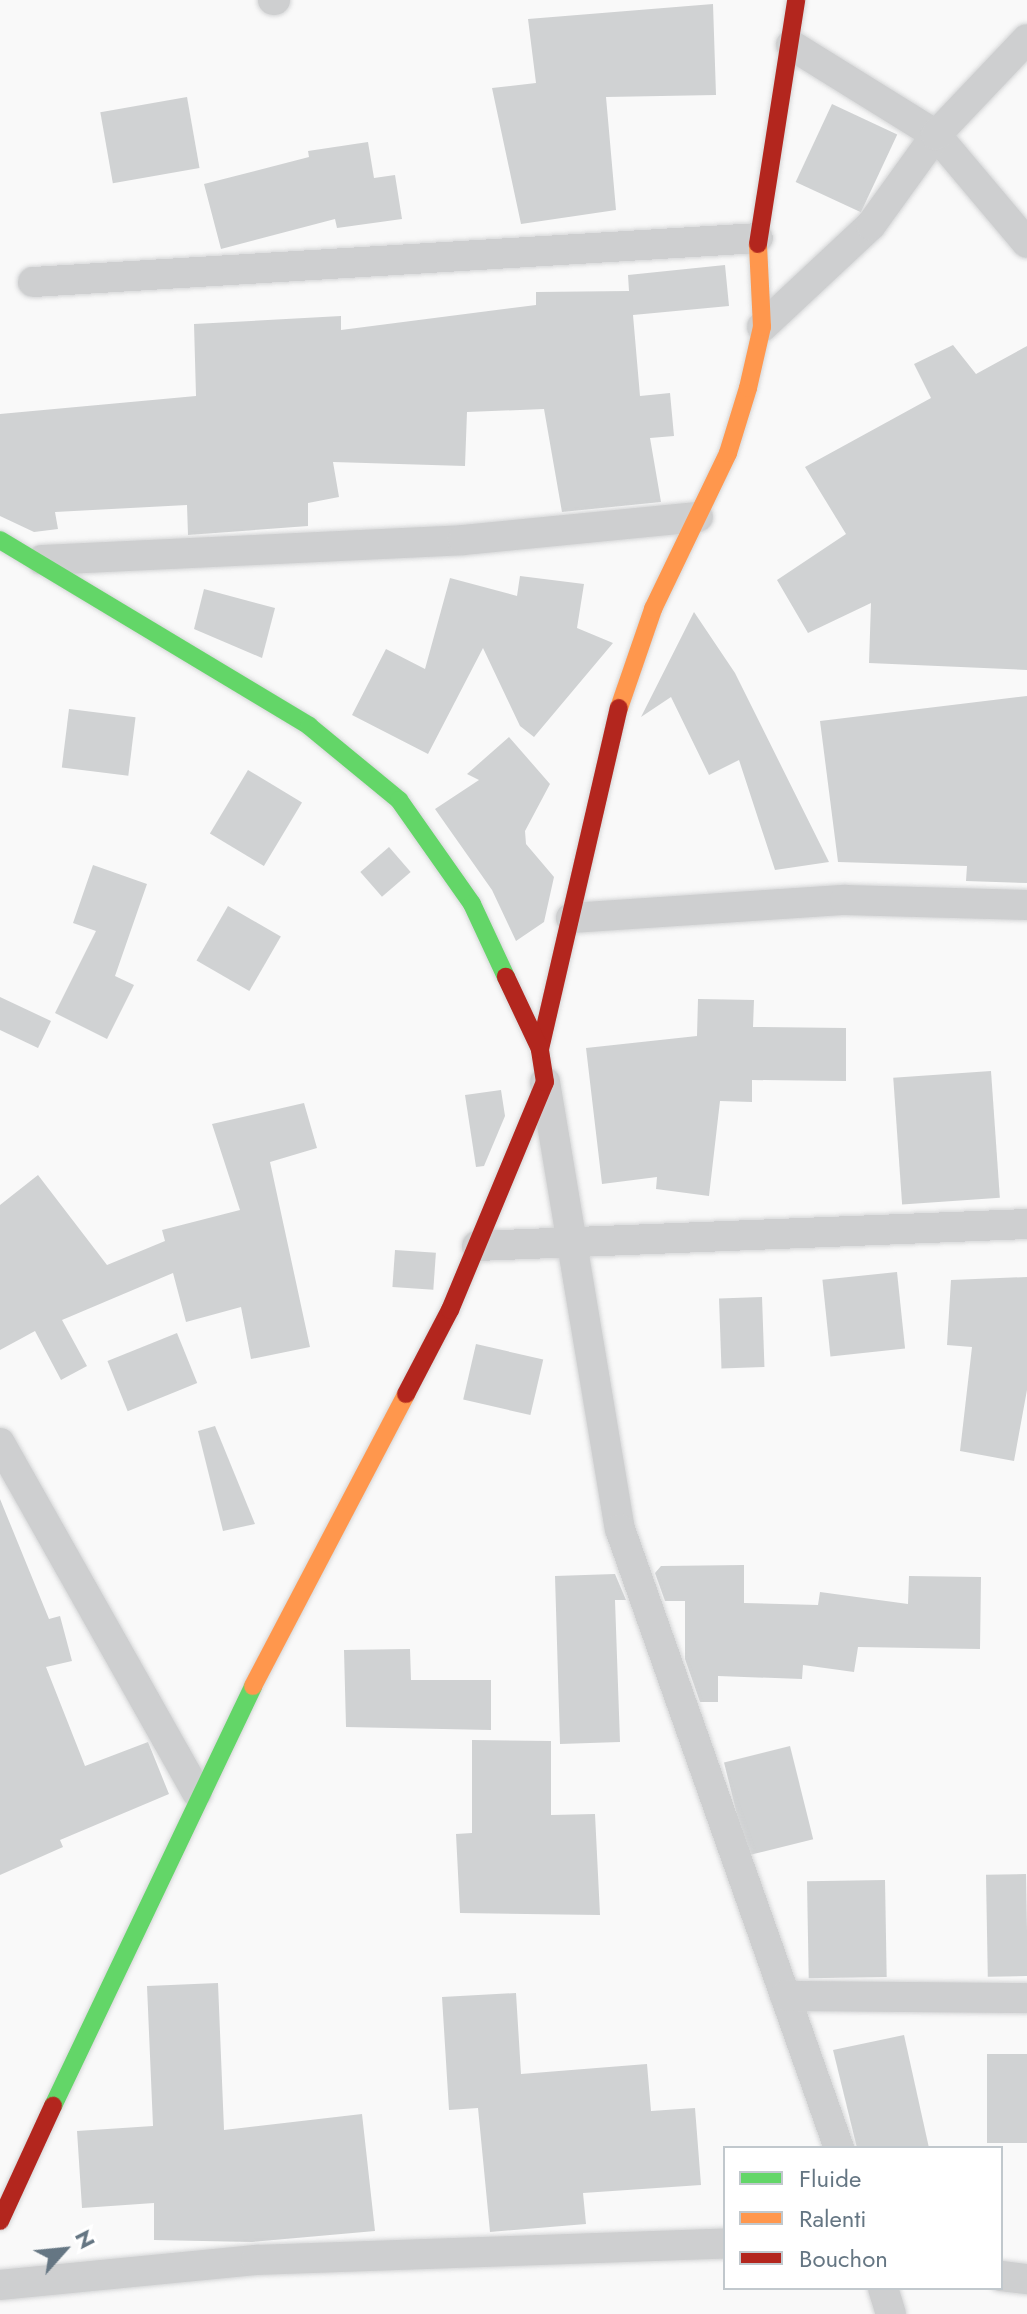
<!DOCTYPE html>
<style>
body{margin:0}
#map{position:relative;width:1027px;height:2314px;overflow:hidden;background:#f9f9f9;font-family:Jost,sans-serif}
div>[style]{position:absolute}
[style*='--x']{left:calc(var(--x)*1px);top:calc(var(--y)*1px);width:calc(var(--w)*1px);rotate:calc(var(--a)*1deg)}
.building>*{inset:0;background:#d0d2d3;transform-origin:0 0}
.roads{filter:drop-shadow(0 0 2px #d5d6d7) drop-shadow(0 0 2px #d5d6d7)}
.street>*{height:30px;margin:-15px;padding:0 15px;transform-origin:15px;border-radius:15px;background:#cecfd0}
.fast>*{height:18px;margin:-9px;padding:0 9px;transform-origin:9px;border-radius:9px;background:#63d668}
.slow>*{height:18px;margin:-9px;padding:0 9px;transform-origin:9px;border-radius:9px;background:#ff974d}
.jam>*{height:18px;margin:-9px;padding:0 9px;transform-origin:9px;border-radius:9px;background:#b3261e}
span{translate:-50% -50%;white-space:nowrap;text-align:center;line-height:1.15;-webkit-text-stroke:8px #fff;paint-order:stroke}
.legend{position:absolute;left:723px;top:2146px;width:280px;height:144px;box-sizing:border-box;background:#fff;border:2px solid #c1c8cd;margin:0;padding:10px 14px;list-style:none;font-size:24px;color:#657683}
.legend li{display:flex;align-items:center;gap:16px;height:40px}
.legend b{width:40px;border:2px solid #c1c8cd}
.north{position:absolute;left:24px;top:2210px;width:80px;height:80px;-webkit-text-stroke:6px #fff;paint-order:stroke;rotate:63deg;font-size:22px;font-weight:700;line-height:32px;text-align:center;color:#657683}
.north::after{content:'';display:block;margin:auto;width:28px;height:36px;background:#657683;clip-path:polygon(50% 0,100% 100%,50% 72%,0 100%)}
</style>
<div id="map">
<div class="building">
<div style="clip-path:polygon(713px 4px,716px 95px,606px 97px,616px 210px,521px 224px,492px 88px,536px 83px,528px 19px)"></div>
<div style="left:187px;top:97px;width:72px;height:88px;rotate:80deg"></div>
<div style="left:832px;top:104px;width:72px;height:86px;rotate:25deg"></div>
<div style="clip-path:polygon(368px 142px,374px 178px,395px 175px,402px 219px,337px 228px,335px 219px,221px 249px,204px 184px,309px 157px,308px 151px)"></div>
<div style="clip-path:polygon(725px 265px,729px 306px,633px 315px,640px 396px,670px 393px,674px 436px,650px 438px,661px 502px,562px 512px,544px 409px,467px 412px,465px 466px,333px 462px,339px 497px,308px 503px,308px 526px,188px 535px,187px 505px,55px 512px,58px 529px,34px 532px,0 516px,0 414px,196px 396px,194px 324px,341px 316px,341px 330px,536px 305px,536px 292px,629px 291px,628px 275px)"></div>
<div style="clip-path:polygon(953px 345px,976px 374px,1027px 346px,1027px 670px,869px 663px,871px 603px,808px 633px,777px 580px,846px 534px,805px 467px,931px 398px,914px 364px)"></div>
<div style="clip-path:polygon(520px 576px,584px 584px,577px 628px,613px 643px,534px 737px,520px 726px,483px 648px,428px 754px,352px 715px,386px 649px,425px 669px,450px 578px,517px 596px)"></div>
<div style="clip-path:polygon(204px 589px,275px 608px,262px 658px,194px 629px)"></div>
<div style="clip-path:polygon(694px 612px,735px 673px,829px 862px,775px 870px,739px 760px,709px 775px,671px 697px,641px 717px)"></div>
<div style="clip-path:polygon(1027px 696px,1027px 883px,966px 881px,967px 866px,838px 862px,820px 721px)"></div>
<div style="left:69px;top:709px;width:67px;height:59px;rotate:7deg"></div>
<div style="clip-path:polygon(509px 737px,550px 784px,525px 831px,526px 844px,554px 877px,544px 922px,516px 941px,492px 890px,435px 809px,479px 780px,467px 774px)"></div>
<div style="left:248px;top:770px;width:63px;height:74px;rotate:31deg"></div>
<div style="left:389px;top:847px;width:33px;height:38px;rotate:49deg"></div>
<div style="clip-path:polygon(93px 865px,147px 884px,115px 976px,134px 985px,107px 1039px,55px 1013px,96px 931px,73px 923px)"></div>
<div style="left:228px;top:906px;width:61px;height:63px;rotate:30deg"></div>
<div style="clip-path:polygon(0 997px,51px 1021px,38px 1048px,0 1030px)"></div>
<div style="clip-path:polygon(698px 999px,754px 1000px,753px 1027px,846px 1028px,846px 1081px,752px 1080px,752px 1102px,720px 1101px,709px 1196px,656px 1189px,657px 1177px,602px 1184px,586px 1048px,697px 1036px)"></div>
<div style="left:991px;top:1071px;width:127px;height:98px;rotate:86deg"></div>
<div style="clip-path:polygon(501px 1090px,505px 1116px,484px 1166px,476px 1167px,465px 1095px)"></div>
<div style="clip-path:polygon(304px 1103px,317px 1148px,270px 1162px,310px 1347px,251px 1359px,241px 1307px,186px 1322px,173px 1273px,62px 1320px,87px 1366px,61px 1380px,35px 1331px,0 1350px,0 1205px,38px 1175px,107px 1265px,165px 1241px,162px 1230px,240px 1210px,212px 1124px)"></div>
<div style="left:395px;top:1250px;width:41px;height:37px;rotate:4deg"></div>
<div style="left:897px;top:1272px;width:77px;height:75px;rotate:84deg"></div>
<div style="clip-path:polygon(1027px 1277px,1027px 1390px,1014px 1461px,960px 1451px,972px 1347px,947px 1345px,951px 1280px)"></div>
<div style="left:762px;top:1297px;width:70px;height:43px;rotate:88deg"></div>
<div style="left:177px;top:1333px;width:54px;height:75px;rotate:68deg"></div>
<div style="left:476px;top:1344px;width:69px;height:57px;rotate:13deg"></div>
<div style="clip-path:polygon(215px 1426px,255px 1524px,223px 1531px,198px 1431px)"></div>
<div style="clip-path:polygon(0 1499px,49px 1619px,60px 1616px,72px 1661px,46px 1667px,85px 1766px,148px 1742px,169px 1794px,60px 1840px,63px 1847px,0 1875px)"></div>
<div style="clip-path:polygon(744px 1565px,744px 1603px,818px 1605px,820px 1592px,908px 1604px,909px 1576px,981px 1577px,980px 1649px,858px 1647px,854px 1672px,803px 1665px,802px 1679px,718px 1676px,718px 1702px,700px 1702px,685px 1659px,685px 1601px,665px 1601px,655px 1573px,661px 1566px)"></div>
<div style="clip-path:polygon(615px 1574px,626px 1600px,615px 1600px,620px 1742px,560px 1744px,555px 1576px)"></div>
<div style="clip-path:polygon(410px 1649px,411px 1680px,491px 1680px,491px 1730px,346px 1727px,344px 1650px)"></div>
<div style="clip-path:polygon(472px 1740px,551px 1741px,551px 1815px,595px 1814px,600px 1915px,460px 1913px,456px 1834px,472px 1833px)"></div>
<div style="left:790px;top:1746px;width:96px;height:68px;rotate:76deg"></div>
<div style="left:1026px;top:1874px;width:102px;height:40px;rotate:89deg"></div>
<div style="left:885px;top:1880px;width:97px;height:78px;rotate:89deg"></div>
<div style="clip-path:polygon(218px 1983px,224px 2130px,362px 2114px,375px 2231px,252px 2242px,154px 2240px,154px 2203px,82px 2208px,77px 2131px,153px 2126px,147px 1986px)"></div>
<div style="clip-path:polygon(516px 1993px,521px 2074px,647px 2064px,651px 2111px,695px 2108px,701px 2185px,583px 2193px,586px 2224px,490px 2232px,478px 2108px,449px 2110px,442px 1997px)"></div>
<div style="clip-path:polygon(904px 2035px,929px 2148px,857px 2148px,833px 2050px)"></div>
<div style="left:987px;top:2054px;width:40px;height:89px"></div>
</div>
<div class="roads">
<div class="street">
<div style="--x:273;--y:0;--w:2;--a:0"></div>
<div style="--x:791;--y:45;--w:171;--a:31.8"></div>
<div style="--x:936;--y:135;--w:141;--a:49.9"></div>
<div style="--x:33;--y:282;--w:726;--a:-3.47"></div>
<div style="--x:762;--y:327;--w:149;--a:-43.1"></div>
<div style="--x:871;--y:225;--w:111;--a:-54.2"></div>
<div style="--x:936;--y:135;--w:132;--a:-46.5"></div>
<div style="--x:42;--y:560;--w:421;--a:-2.7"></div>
<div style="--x:463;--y:540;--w:236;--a:-5.6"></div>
<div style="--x:571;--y:918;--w:275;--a:-3.8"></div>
<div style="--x:845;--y:900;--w:182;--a:1.6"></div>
<div style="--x:545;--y:1082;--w:453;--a:80.5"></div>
<div style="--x:620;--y:1529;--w:657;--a:70.52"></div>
<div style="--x:477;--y:1246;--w:550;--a:-2.29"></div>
<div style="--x:0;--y:1443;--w:401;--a:60.6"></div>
<div style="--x:785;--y:1996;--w:242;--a:0.5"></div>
<div style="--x:1001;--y:2276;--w:26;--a:7"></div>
<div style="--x:0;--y:2285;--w:257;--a:-5.6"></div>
<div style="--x:256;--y:2260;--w:469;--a:-2"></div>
<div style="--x:883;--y:2288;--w:27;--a:73"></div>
</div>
<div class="fast">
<div style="--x:0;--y:540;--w:361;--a:31"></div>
<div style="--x:309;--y:726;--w:117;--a:39.4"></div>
<div style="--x:399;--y:800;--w:127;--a:54.9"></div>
<div style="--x:472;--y:904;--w:81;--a:65"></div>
<div style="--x:53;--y:2106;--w:465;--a:-64.5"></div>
</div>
<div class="slow">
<div style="--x:619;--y:708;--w:105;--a:-71"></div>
<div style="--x:653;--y:609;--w:173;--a:-64.3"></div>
<div style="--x:728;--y:453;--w:68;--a:-72.9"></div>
<div style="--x:748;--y:388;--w:63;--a:-77.1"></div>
<div style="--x:762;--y:327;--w:83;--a:-92.8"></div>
<div style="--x:253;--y:1686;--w:330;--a:-62.3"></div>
</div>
<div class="jam">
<div style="--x:758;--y:244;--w:247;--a:-81.1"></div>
<div style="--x:540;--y:1049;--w:350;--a:-77"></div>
<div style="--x:406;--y:1394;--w:95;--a:-62.4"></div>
<div style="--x:450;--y:1310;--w:247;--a:-67.4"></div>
<div style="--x:545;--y:1082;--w:33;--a:-99"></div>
<div style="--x:540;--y:1049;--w:80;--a:-115.3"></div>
<div style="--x:0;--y:2221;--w:127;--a:-65.3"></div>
</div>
</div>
<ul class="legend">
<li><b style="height:10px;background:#63d668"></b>Fluide</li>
<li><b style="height:10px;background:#ff974d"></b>Ralenti</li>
<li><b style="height:10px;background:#b3261e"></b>Bouchon</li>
</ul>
<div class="north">N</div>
</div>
